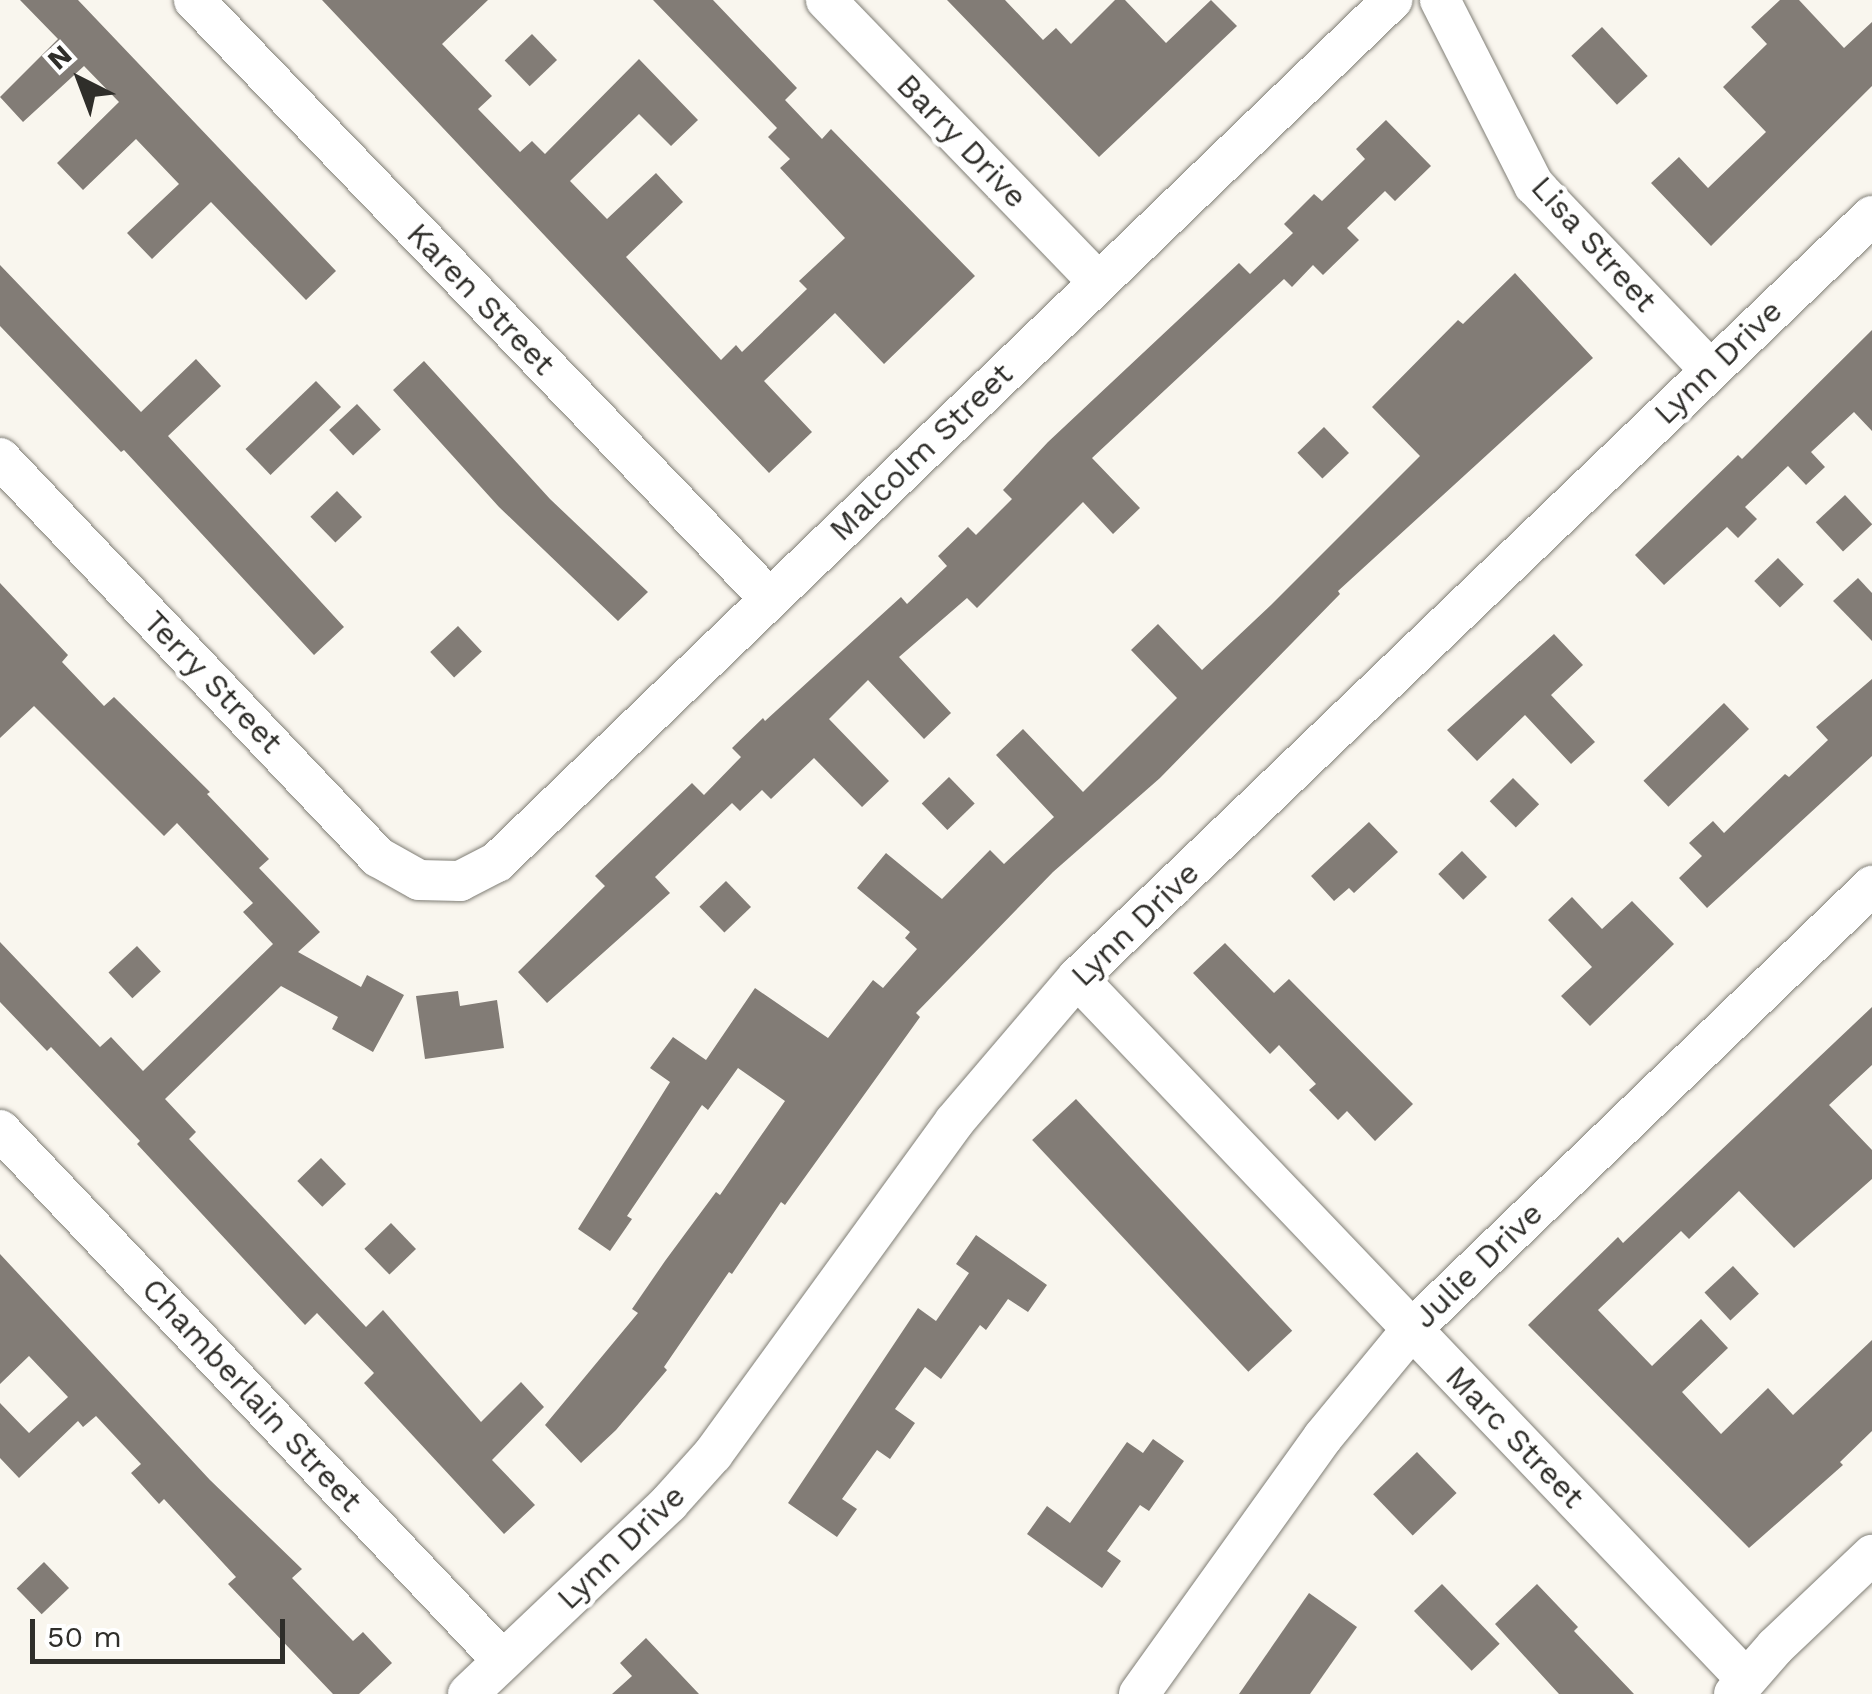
<!DOCTYPE html>
<style>
body{margin:0}
#map{position:relative;width:1872px;height:1694px;overflow:hidden;background:#f9f6ee;font-family:"Work Sans",sans-serif}
div>[style]{position:absolute}
[style*='--x']{left:calc(var(--x)*1px);top:calc(var(--y)*1px);width:calc(var(--w)*1px);rotate:calc(var(--a)*1deg)}
.building>*{inset:0;background:#827c76;transform-origin:0 0}
.roads{filter:drop-shadow(0 0 2px #807e76) drop-shadow(0 0 2px #807e76)}
.minor>*{height:40px;margin:-20px;padding:0 20px;transform-origin:20px;border-radius:20px;background:#fff}
span{translate:-50% -50%;white-space:nowrap;text-align:center;line-height:1.15;-webkit-text-stroke:9px #fff;paint-order:stroke}
.street-label{font-size:32px;color:#2f2e2a}
.north{position:absolute;left:30px;top:30px;width:100px;height:100px;-webkit-text-stroke:8px #fff;paint-order:stroke;rotate:318deg;font-size:28px;font-weight:700;line-height:40px;text-align:center;color:#2f2e2a}
.north::after{content:'';display:block;margin:auto;width:35px;height:45px;background:#2f2e2a;clip-path:polygon(50% 0,100% 100%,50% 72%,0 100%)}
.scale{position:absolute;left:30px;top:1619px;width:255px;height:45px;box-sizing:border-box;border:5px solid #2f2e2a;border-top:0;padding-left:12px;font-size:30px;line-height:35px;white-space:nowrap;color:#2f2e2a;-webkit-text-stroke:8px #fff;paint-order:stroke}
</style>
<div id="map">
<div class="building">
<div style="clip-path:polygon(20px 0,78px 0,336px 271px,306px 300px,211px 202px,152px 259px,127px 233px,179px 184px,136px 139px,83px 190px,57px 163px,119px 102px,84px 66px,23px 122px,0 97px,58px 39px)"></div>
<div style="clip-path:polygon(322px 0,488px 0,442px 44px,492px 96px,478px 109px,520px 152px,532px 141px,545px 154px,639px 59px,698px 120px,671px 146px,639px 114px,570px 181px,607px 219px,656px 173px,683px 202px,626px 257px,721px 360px,736px 345px,742px 352px,807px 289px,799px 281px,845px 238px,780px 168px,790px 159px,768px 137px,777px 128px,653px 0,713px 0,797px 88px,785px 100px,822px 139px,831px 129px,975px 276px,884px 364px,835px 313px,764px 381px,812px 432px,769px 473px)"></div>
<div style="clip-path:polygon(947px 0,1005px 0,1043px 40px,1056px 28px,1071px 44px,1115px 0,1125px 0,1166px 43px,1211px 0,1237px 26px,1099px 157px)"></div>
<div style="clip-path:polygon(1780px 0,1799px 0,1844px 48px,1872px 22px,1872px 86px,1711px 246px,1651px 183px,1679px 157px,1708px 188px,1766px 132px,1723px 87px,1767px 44px,1751px 27px)"></div>
<div style="left:1602px;top:27px;width:67px;height:42px;rotate:47deg"></div>
<div style="left:532px;top:34px;width:36px;height:38px;rotate:46deg"></div>
<div style="clip-path:polygon(1386px 120px,1431px 166px,1395px 201px,1385px 191px,1347px 228px,1359px 240px,1323px 275px,1313px 265px,1292px 287px,1284px 279px,1092px 458px,1140px 508px,1113px 534px,1083px 502px,977px 608px,967px 598px,899px 657px,951px 713px,924px 739px,868px 680px,829px 719px,889px 781px,862px 807px,814px 758px,771px 799px,762px 790px,740px 811px,732px 803px,655px 877px,670px 893px,547px 1003px,518px 972px,605px 886px,595px 876px,692px 783px,704px 795px,741px 757px,732px 748px,763px 718px,765px 721px,901px 597px,907px 604px,947px 566px,938px 556px,968px 527px,976px 535px,1012px 499px,1003px 490px,1048px 442px,1239px 263px,1250px 274px,1293px 233px,1284px 224px,1314px 194px,1322px 201px,1365px 159px,1356px 149px)"></div>
<div style="clip-path:polygon(0 265px,141px 412px,196px 359px,221px 386px,168px 436px,344px 627px,314px 655px,124px 450px,121px 452px,0 326px)"></div>
<div style="clip-path:polygon(1515px 273px,1593px 358px,1338px 591px,1340px 594px,1160px 778px,1053px 872px,916px 1013px,920px 1017px,785px 1205px,781px 1202px,732px 1274px,729px 1272px,664px 1367px,667px 1370px,616px 1430px,581px 1463px,545px 1425px,638px 1313px,632px 1309px,665px 1261px,716px 1192px,720px 1195px,785px 1101px,738px 1068px,708px 1110px,702px 1105px,627px 1216px,632px 1219px,610px 1251px,578px 1229px,670px 1082px,650px 1068px,673px 1037px,706px 1060px,755px 988px,828px 1038px,873px 980px,883px 988px,917px 949px,905px 938px,910px 932px,857px 888px,886px 853px,942px 899px,990px 850px,1004px 864px,1054px 817px,996px 755px,1023px 729px,1083px 792px,1177px 698px,1131px 650px,1158px 624px,1202px 670px,1271px 605px,1420px 456px,1372px 407px,1458px 320px,1463px 324px)"></div>
<div style="clip-path:polygon(1872px 330px,1872px 431px,1854px 412px,1811px 452px,1825px 467px,1806px 485px,1788px 466px,1745px 507px,1757px 519px,1738px 538px,1727px 527px,1664px 585px,1635px 555px,1738px 455px,1742px 459px)"></div>
<div style="clip-path:polygon(424px 361px,550px 499px,648px 592px,618px 621px,499px 507px,393px 390px)"></div>
<div style="left:316px;top:381px;width:36px;height:98px;rotate:46deg"></div>
<div style="left:357px;top:404px;width:35px;height:38px;rotate:47deg"></div>
<div style="left:1324px;top:427px;width:36px;height:37px;rotate:46deg"></div>
<div style="left:337px;top:491px;width:36px;height:37px;rotate:46deg"></div>
<div style="left:1845px;top:495px;width:40px;height:40px;rotate:47deg"></div>
<div style="left:1778px;top:558px;width:37px;height:33px;rotate:46deg"></div>
<div style="clip-path:polygon(1858px 578px,1872px 593px,1872px 641px,1833px 601px)"></div>
<div style="clip-path:polygon(0 583px,68px 655px,62px 662px,104px 706px,114px 697px,210px 792px,207px 794px,269px 859px,259px 868px,320px 932px,298px 952px,361px 987px,367px 975px,404px 995px,373px 1052px,332px 1029px,338px 1017px,281px 986px,165px 1099px,196px 1132px,189px 1139px,366px 1327px,383px 1310px,481px 1422px,521px 1382px,544px 1407px,492px 1460px,535px 1505px,504px 1534px,364px 1383px,374px 1373px,317px 1313px,305px 1325px,137px 1144px,140px 1141px,51px 1047px,47px 1051px,0 1002px,0 942px,100px 1047px,111px 1037px,143px 1071px,273px 944px,243px 912px,253px 903px,177px 823px,164px 836px,34px 706px,0 738px)"></div>
<div style="left:458px;top:626px;width:35px;height:38px;rotate:47deg"></div>
<div style="clip-path:polygon(1554px 634px,1583px 665px,1551px 695px,1595px 742px,1571px 764px,1525px 715px,1477px 761px,1447px 730px)"></div>
<div style="clip-path:polygon(1872px 679px,1872px 756px,1707px 908px,1679px 878px,1702px 856px,1689px 843px,1713px 821px,1724px 833px,1785px 774px,1789px 777px,1828px 740px,1816px 727px)"></div>
<div style="left:1724px;top:703px;width:36px;height:112px;rotate:46deg"></div>
<div style="left:949px;top:777px;width:37px;height:38px;rotate:46deg"></div>
<div style="left:1513px;top:778px;width:37px;height:33px;rotate:45deg"></div>
<div style="clip-path:polygon(1369px 822px,1398px 852px,1354px 893px,1349px 888px,1334px 901px,1311px 876px)"></div>
<div style="left:1462px;top:851px;width:36px;height:33px;rotate:46deg"></div>
<div style="left:726px;top:881px;width:36px;height:37px;rotate:46deg"></div>
<div style="clip-path:polygon(1572px 897px,1602px 929px,1632px 901px,1674px 944px,1590px 1026px,1561px 996px,1592px 967px,1548px 920px)"></div>
<div style="clip-path:polygon(1225px 943px,1274px 993px,1289px 979px,1413px 1104px,1375px 1141px,1347px 1111px,1338px 1120px,1309px 1090px,1316px 1084px,1279px 1045px,1270px 1054px,1193px 973px)"></div>
<div style="left:137px;top:946px;width:35px;height:39px;rotate:47deg"></div>
<div style="clip-path:polygon(458px 991px,460px 1006px,497px 1000px,504px 1048px,425px 1059px,416px 996px)"></div>
<div style="clip-path:polygon(1872px 1007px,1872px 1065px,1829px 1105px,1872px 1150px,1872px 1179px,1794px 1248px,1739px 1191px,1689px 1239px,1681px 1231px,1598px 1310px,1652px 1366px,1701px 1319px,1728px 1348px,1682px 1392px,1721px 1434px,1768px 1388px,1793px 1415px,1872px 1340px,1872px 1431px,1840px 1462px,1843px 1465px,1749px 1548px,1528px 1325px,1618px 1237px,1623px 1243px)"></div>
<div style="left:1076px;top:1099px;width:317px;height:60px;rotate:47deg"></div>
<div style="left:321px;top:1158px;width:36px;height:33px;rotate:46deg"></div>
<div style="left:391px;top:1223px;width:36px;height:37px;rotate:46deg"></div>
<div style="clip-path:polygon(976px 1235px,1047px 1285px,1028px 1312px,1008px 1299px,986px 1330px,980px 1325px,941px 1379px,925px 1367px,895px 1409px,915px 1423px,890px 1459px,877px 1450px,842px 1499px,857px 1509px,837px 1537px,788px 1503px,918px 1308px,936px 1321px,969px 1273px,956px 1264px)"></div>
<div style="clip-path:polygon(0 1254px,210px 1480px,302px 1569px,292px 1578px,353px 1641px,363px 1632px,392px 1663px,359px 1694px,333px 1694px,228px 1584px,236px 1577px,164px 1499px,159px 1504px,131px 1473px,141px 1464px,96px 1416px,83px 1427px,78px 1421px,19px 1478px,0 1458px,0 1403px,29px 1433px,68px 1397px,29px 1356px,0 1384px)"></div>
<div style="left:1733px;top:1266px;width:38px;height:39px;rotate:47deg"></div>
<div style="clip-path:polygon(1153px 1439px,1184px 1461px,1149px 1511px,1140px 1505px,1107px 1551px,1121px 1561px,1102px 1588px,1027px 1534px,1047px 1506px,1070px 1523px,1127px 1442px,1143px 1453px)"></div>
<div style="left:1417px;top:1452px;width:57px;height:61px;rotate:46deg"></div>
<div style="left:44px;top:1562px;width:36px;height:38px;rotate:46deg"></div>
<div style="left:1442px;top:1584px;width:83px;height:39px;rotate:46deg"></div>
<div style="clip-path:polygon(1537px 1584px,1578px 1627px,1574px 1631px,1634px 1694px,1559px 1694px,1495px 1624px)"></div>
<div style="clip-path:polygon(1309px 1593px,1357px 1627px,1310px 1694px,1239px 1694px)"></div>
<div style="clip-path:polygon(646px 1638px,699px 1694px,612px 1694px,632px 1676px,620px 1663px)"></div>
</div>
<div class="roads">
<div class="minor">
<div style="--x:194;--y:0;--w:830;--a:46.12"></div>
<div style="--x:826;--y:0;--w:392;--a:46"></div>
<div style="--x:1440;--y:0;--w:208;--a:63.1"></div>
<div style="--x:1534;--y:185;--w:255;--a:46.4"></div>
<div style="--x:0;--y:458;--w:550;--a:46.55"></div>
<div style="--x:378;--y:857;--w:47;--a:29.3"></div>
<div style="--x:419;--y:880;--w:41;--a:1.4"></div>
<div style="--x:460;--y:881;--w:42;--a:-27.2"></div>
<div style="--x:497;--y:862;--w:1243;--a:-43.92"></div>
<div style="--x:1077;--y:978;--w:968;--a:46.34"></div>
<div style="--x:0;--y:1130;--w:731;--a:46.55"></div>
<div style="--x:468;--y:1694;--w:277;--a:-43.5"></div>
<div style="--x:669;--y:1503;--w:66;--a:-48.1"></div>
<div style="--x:713;--y:1454;--w:410;--a:-54"></div>
<div style="--x:954;--y:1122;--w:189;--a:-49.5"></div>
<div style="--x:1077;--y:978;--w:1101;--a:-43.79"></div>
<div style="--x:1139;--y:1694;--w:316;--a:-54.4"></div>
<div style="--x:1323;--y:1437;--w:140;--a:-50.5"></div>
<div style="--x:1412;--y:1329;--w:639;--a:-43.92"></div>
<div style="--x:1734;--y:1694;--w:62;--a:-48.9"></div>
<div style="--x:1775;--y:1647;--w:134;--a:-43.5"></div>
</div>
</div>
<div class="street-label">
<span style="left:962px;top:141px;rotate:46deg">Barry Drive</span>
<span style="left:1594px;top:244px;rotate:48deg">Lisa Street</span>
<span style="left:481px;top:299px;rotate:46deg">Karen Street</span>
<span style="left:1718px;top:362px;rotate:-44deg">Lynn Drive</span>
<span style="left:921px;top:452px;rotate:-44deg">Malcolm Street</span>
<span style="left:213px;top:682px;rotate:46deg">Terry Street</span>
<span style="left:1135px;top:924px;rotate:-44deg">Lynn Drive</span>
<span style="left:1478px;top:1265px;rotate:-44deg">Julie Drive</span>
<span style="left:252px;top:1395px;rotate:47deg">Chamberlain Street</span>
<span style="left:1515px;top:1437px;rotate:46deg">Marc Street</span>
<span style="left:621px;top:1547px;rotate:-44deg">Lynn Drive</span>
</div>
<div class="north">N</div>
<div class="scale">50 m</div>
</div>
